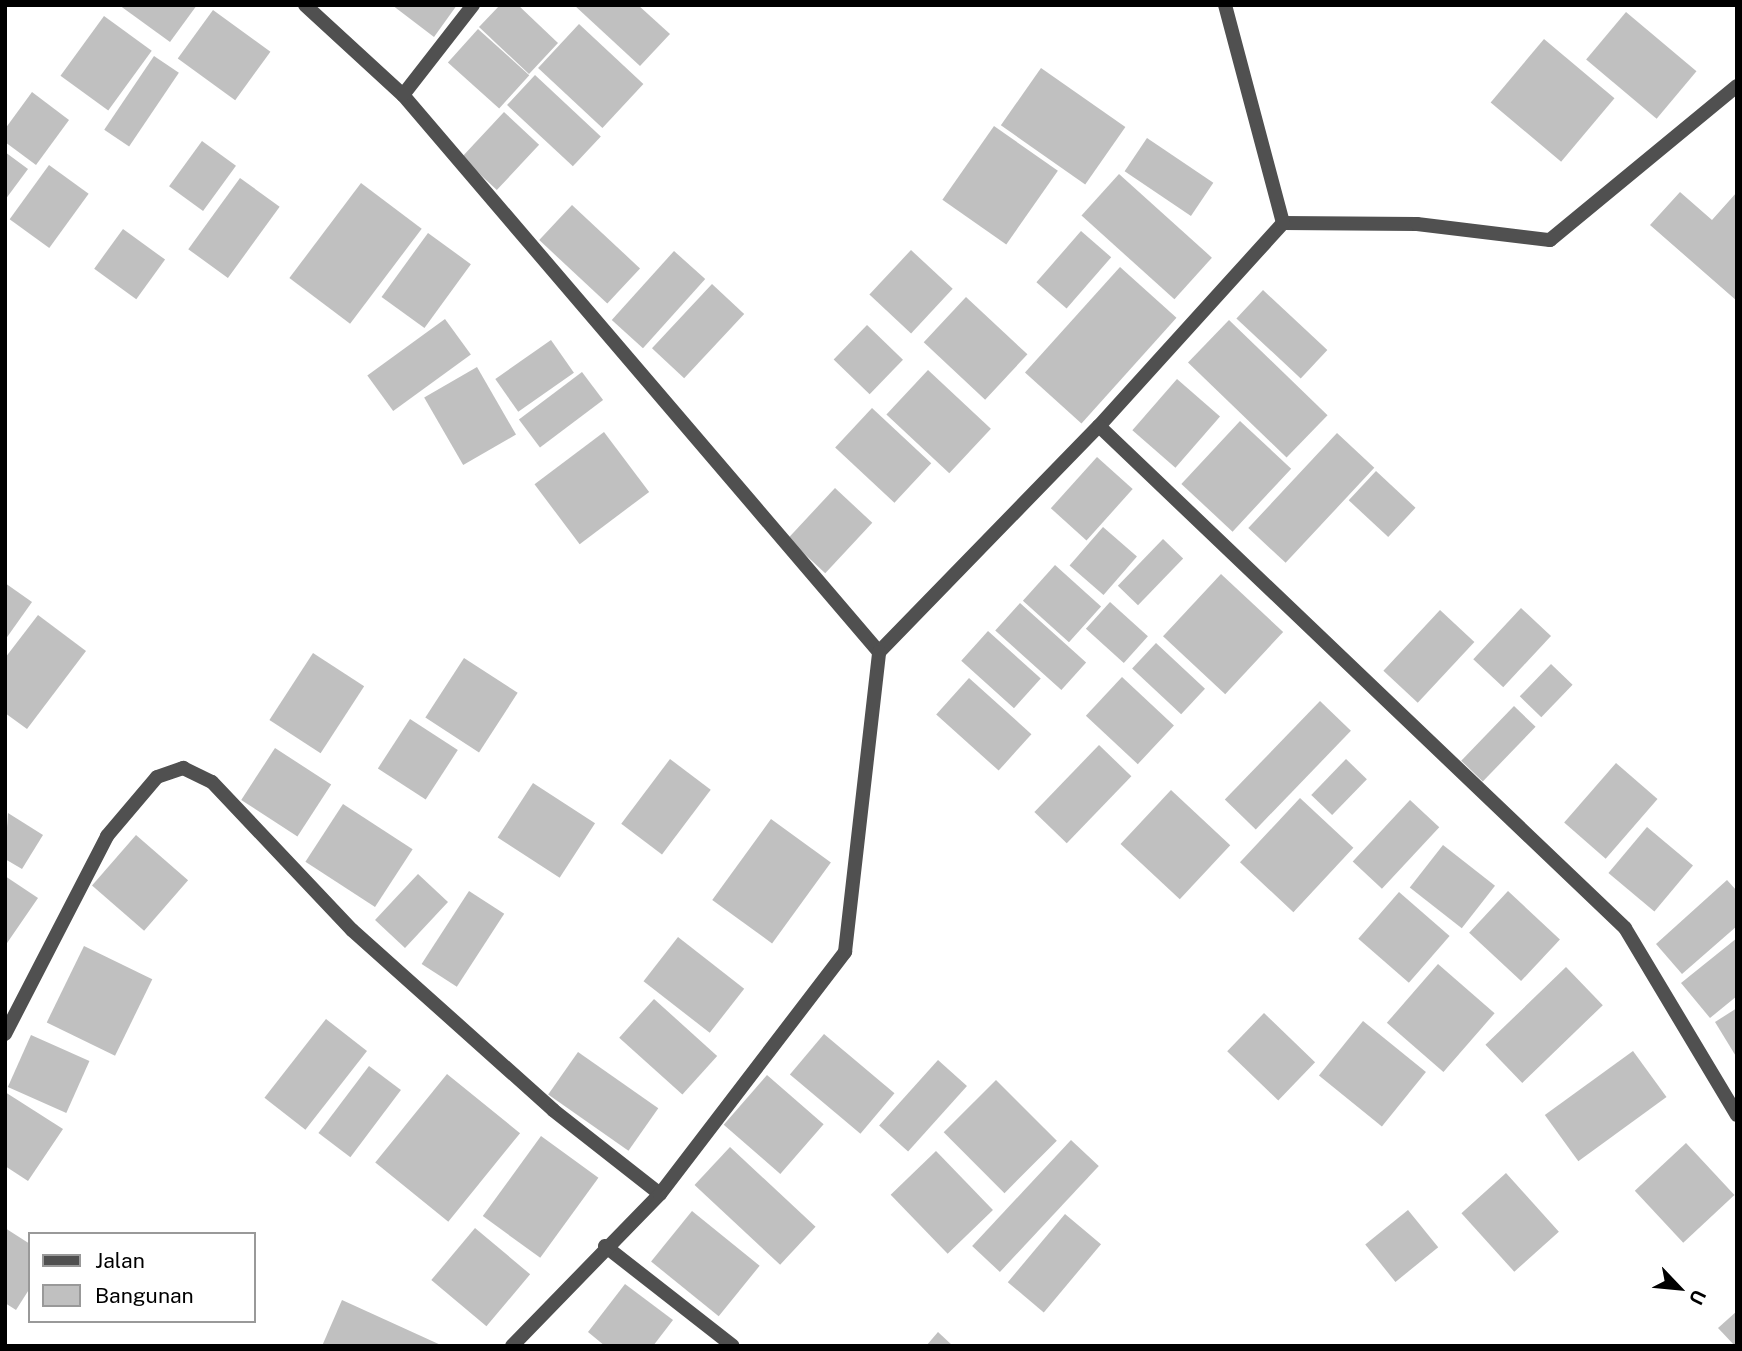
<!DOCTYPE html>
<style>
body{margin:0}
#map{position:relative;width:1742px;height:1351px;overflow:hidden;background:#fff;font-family:"Public Sans",sans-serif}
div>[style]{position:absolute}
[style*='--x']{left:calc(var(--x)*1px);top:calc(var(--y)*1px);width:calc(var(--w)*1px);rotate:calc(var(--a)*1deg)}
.building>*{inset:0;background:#c0c0c0;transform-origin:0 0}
.minor>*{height:14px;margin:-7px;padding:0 7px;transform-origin:7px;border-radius:7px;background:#505050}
span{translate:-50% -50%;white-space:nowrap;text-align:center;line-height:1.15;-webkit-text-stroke:5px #fff;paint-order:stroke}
.frame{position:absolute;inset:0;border:7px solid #000;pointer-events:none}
.legend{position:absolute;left:28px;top:1232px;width:228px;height:91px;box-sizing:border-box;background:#fff;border:2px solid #999;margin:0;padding:9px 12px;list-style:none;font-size:21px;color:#000}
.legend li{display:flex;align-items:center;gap:14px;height:35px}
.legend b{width:35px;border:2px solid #999}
.north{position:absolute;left:1644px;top:1253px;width:70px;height:70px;-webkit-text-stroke:5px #fff;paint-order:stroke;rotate:116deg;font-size:19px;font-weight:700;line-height:28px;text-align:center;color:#000}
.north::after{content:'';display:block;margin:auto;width:24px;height:32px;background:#000;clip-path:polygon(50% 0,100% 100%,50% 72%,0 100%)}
</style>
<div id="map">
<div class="building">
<div style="clip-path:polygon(119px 5px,197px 5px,170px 42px)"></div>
<div style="clip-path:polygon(392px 5px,457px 5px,434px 37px)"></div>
<div style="clip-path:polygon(500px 5px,518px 5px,558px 43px,529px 74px,479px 27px)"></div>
<div style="clip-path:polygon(574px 5px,638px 5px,670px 34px,640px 66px)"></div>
<div style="left:213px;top:10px;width:71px;height:60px;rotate:36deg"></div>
<div style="left:1626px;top:12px;width:92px;height:62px;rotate:40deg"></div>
<div style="left:104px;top:16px;width:59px;height:74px;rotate:36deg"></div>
<div style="left:579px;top:24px;width:88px;height:60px;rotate:43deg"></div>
<div style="left:478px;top:29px;width:69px;height:45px;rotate:42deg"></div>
<div style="left:1544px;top:39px;width:92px;height:83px;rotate:40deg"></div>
<div style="left:154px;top:56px;width:30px;height:89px;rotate:34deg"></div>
<div style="left:1041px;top:68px;width:103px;height:70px;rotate:35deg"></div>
<div style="left:535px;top:75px;width:90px;height:41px;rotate:43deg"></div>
<div style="clip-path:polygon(32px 92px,69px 120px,36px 165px,5px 142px,5px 129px)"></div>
<div style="left:504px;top:112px;width:48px;height:62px;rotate:43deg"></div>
<div style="left:994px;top:126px;width:78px;height:90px;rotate:35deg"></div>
<div style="left:1147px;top:138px;width:80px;height:40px;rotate:34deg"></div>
<div style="left:202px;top:141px;width:42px;height:56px;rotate:36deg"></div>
<div style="clip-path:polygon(5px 152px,28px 169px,5px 200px)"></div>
<div style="left:49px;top:165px;width:49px;height:67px;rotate:36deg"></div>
<div style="left:1119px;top:174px;width:125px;height:56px;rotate:42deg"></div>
<div style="left:240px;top:178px;width:49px;height:88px;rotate:36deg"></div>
<div style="left:361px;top:183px;width:76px;height:119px;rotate:37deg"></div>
<div style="clip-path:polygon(1680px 192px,1712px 220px,1737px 192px,1737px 301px,1650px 225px)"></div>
<div style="left:572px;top:205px;width:93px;height:48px;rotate:43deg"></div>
<div style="left:123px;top:229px;width:52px;height:49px;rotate:36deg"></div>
<div style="left:1081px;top:231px;width:40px;height:68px;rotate:41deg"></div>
<div style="left:428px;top:233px;width:53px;height:79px;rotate:36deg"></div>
<div style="left:911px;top:250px;width:57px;height:61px;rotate:43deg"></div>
<div style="left:674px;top:251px;width:42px;height:93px;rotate:42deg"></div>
<div style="left:1120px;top:267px;width:76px;height:142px;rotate:42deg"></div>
<div style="left:712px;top:284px;width:44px;height:88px;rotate:43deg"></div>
<div style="left:1263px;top:290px;width:88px;height:39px;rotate:43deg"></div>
<div style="left:966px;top:297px;width:84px;height:62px;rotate:43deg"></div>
<div style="left:445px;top:319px;width:44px;height:96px;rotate:54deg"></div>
<div style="left:1229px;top:320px;width:137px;height:59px;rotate:44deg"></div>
<div style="left:867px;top:325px;width:50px;height:48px;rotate:44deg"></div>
<div style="left:551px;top:340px;width:40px;height:68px;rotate:55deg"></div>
<div style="left:477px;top:367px;width:78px;height:61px;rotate:60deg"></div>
<div style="left:928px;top:370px;width:86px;height:61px;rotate:43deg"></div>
<div style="left:582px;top:372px;width:35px;height:79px;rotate:53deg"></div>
<div style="left:1177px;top:379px;width:57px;height:68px;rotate:41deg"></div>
<div style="left:872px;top:408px;width:81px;height:54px;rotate:43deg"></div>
<div style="left:1240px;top:421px;width:70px;height:86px;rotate:43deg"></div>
<div style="left:604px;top:432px;width:75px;height:87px;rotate:53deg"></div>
<div style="left:1337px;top:433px;width:51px;height:130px;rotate:43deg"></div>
<div style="left:1097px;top:457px;width:48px;height:69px;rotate:42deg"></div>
<div style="left:1376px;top:471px;width:54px;height:40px;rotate:43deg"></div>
<div style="left:835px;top:488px;width:51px;height:69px;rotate:43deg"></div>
<div style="left:1103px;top:527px;width:45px;height:51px;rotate:41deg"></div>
<div style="left:1163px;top:539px;width:28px;height:65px;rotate:44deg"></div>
<div style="left:1055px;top:565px;width:62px;height:48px;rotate:42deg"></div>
<div style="left:1221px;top:574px;width:85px;height:85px;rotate:43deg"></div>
<div style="clip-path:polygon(5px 583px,32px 602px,5px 640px)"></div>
<div style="left:1110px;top:602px;width:51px;height:36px;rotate:42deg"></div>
<div style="left:1020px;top:603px;width:89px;height:37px;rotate:42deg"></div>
<div style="left:1521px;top:608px;width:41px;height:70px;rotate:43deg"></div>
<div style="left:1440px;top:610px;width:47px;height:83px;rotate:43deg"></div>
<div style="clip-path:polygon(38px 615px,86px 651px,27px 729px,5px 713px,5px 658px)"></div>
<div style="left:988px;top:631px;width:71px;height:40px;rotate:42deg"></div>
<div style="left:1156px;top:643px;width:67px;height:35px;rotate:43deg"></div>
<div style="left:313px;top:653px;width:61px;height:80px;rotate:33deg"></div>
<div style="left:464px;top:658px;width:64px;height:71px;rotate:33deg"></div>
<div style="left:1551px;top:664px;width:30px;height:45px;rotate:44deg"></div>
<div style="left:1122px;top:677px;width:71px;height:53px;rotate:43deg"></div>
<div style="left:969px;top:678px;width:84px;height:49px;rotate:42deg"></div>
<div style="left:1320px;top:701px;width:43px;height:137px;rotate:44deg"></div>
<div style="left:1514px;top:706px;width:30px;height:76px;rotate:44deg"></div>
<div style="left:410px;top:719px;width:57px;height:59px;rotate:33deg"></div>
<div style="left:1099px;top:745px;width:45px;height:93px;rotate:44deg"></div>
<div style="left:275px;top:748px;width:67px;height:62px;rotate:33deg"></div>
<div style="left:670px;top:759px;width:51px;height:81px;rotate:37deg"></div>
<div style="left:1346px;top:759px;width:29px;height:50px;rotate:44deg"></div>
<div style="left:1616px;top:763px;width:55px;height:79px;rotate:41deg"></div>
<div style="left:533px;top:783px;width:74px;height:65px;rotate:33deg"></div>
<div style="left:1171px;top:790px;width:81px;height:74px;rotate:43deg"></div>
<div style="left:1300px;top:798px;width:73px;height:88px;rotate:43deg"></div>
<div style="left:1410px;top:800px;width:40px;height:84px;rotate:43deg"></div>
<div style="left:343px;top:804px;width:83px;height:69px;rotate:33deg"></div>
<div style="clip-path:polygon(8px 813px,43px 835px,22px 869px,5px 859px)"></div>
<div style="left:771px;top:819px;width:74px;height:100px;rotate:36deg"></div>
<div style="left:1647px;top:827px;width:60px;height:60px;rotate:40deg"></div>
<div style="left:136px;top:835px;width:69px;height:67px;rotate:41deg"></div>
<div style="left:1443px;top:845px;width:66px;height:54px;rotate:38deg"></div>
<div style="left:418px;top:874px;width:41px;height:63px;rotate:43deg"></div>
<div style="clip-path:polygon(5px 876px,38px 898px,5px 946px)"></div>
<div style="clip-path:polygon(1727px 880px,1737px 891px,1737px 926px,1682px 974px,1656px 944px)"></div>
<div style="left:469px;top:891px;width:42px;height:87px;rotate:33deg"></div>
<div style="left:1508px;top:891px;width:71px;height:57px;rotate:43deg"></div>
<div style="left:1399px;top:892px;width:67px;height:62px;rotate:41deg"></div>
<div style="left:678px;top:937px;width:84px;height:56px;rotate:38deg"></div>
<div style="clip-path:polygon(1737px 938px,1737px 996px,1710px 1018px,1681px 983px)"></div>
<div style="left:84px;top:946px;width:76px;height:85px;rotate:26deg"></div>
<div style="left:1438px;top:964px;width:75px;height:78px;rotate:41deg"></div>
<div style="left:1566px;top:967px;width:53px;height:112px;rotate:46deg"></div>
<div style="left:654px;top:999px;width:85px;height:52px;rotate:42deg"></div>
<div style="clip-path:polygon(1737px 1008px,1737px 1058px,1715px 1022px)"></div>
<div style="left:1264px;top:1013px;width:71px;height:53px;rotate:44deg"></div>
<div style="left:326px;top:1019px;width:52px;height:100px;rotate:38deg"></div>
<div style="left:1363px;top:1021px;width:81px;height:70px;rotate:39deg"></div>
<div style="left:824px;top:1034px;width:92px;height:53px;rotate:40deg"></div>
<div style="left:31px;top:1035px;width:64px;height:57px;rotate:24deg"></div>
<div style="left:1633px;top:1051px;width:57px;height:109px;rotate:54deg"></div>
<div style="left:578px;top:1052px;width:98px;height:52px;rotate:35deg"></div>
<div style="left:938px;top:1060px;width:39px;height:88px;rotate:42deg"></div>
<div style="left:369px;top:1066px;width:40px;height:84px;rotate:37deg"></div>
<div style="left:447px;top:1074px;width:94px;height:114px;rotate:39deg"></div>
<div style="left:767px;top:1075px;width:75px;height:66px;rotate:41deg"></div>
<div style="left:996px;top:1080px;width:86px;height:74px;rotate:45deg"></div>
<div style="clip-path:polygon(5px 1092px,63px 1129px,28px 1181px,5px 1166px)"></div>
<div style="left:541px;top:1136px;width:71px;height:99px;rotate:36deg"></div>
<div style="left:1071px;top:1140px;width:38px;height:145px;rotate:43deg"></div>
<div style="left:1686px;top:1143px;width:71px;height:70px;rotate:47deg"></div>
<div style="left:730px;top:1147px;width:117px;height:52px;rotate:43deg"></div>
<div style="left:936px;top:1151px;width:82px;height:63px;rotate:46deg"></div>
<div style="left:1506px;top:1173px;width:79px;height:60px;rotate:48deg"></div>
<div style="left:1408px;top:1210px;width:48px;height:55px;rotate:51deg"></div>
<div style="left:692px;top:1211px;width:87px;height:65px;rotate:39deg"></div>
<div style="left:1065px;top:1214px;width:47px;height:89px;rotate:40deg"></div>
<div style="clip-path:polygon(5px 1228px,30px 1244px,30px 1288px,16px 1310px,5px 1303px)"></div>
<div style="left:475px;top:1228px;width:72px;height:68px;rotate:40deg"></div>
<div style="clip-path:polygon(625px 1284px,673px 1320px,653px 1346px,605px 1346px,588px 1332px)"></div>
<div style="clip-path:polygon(342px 1300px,443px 1346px,322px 1346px)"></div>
<div style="clip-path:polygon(1737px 1311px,1737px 1346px,1735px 1346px,1718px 1328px)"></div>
<div style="clip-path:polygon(938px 1332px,953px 1346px,926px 1346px)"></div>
</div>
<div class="minor">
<div style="--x:305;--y:5;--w:133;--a:42.6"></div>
<div style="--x:403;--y:95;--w:733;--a:49.48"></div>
<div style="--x:879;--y:652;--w:315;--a:-45.8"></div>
<div style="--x:1099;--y:426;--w:274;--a:-47.8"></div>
<div style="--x:1283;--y:223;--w:134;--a:0.4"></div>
<div style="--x:1417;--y:224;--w:134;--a:6.9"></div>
<div style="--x:1550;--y:240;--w:242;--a:-39.5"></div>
<div style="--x:1225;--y:5;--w:226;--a:75.1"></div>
<div style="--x:403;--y:95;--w:114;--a:-52.1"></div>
<div style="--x:1099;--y:426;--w:727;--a:43.66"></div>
<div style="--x:1625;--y:928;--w:218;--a:59.1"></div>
<div style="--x:5;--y:1034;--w:223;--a:-62.7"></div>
<div style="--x:107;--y:836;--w:77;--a:-49.7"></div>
<div style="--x:157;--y:777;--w:28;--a:-19"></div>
<div style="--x:183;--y:768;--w:32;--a:26"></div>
<div style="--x:212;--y:782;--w:204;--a:46.6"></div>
<div style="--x:352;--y:930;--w:270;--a:41.8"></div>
<div style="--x:553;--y:1110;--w:136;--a:38.1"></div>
<div style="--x:605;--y:1246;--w:162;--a:38"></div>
<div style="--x:512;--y:1346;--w:212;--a:-45.8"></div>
<div style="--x:660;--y:1194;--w:305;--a:-52.6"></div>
<div style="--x:845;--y:952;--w:302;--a:-83.5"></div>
</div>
<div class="frame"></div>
<ul class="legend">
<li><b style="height:9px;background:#505050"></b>Jalan</li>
<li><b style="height:19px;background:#c0c0c0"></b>Bangunan</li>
</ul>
<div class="north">U</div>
</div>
